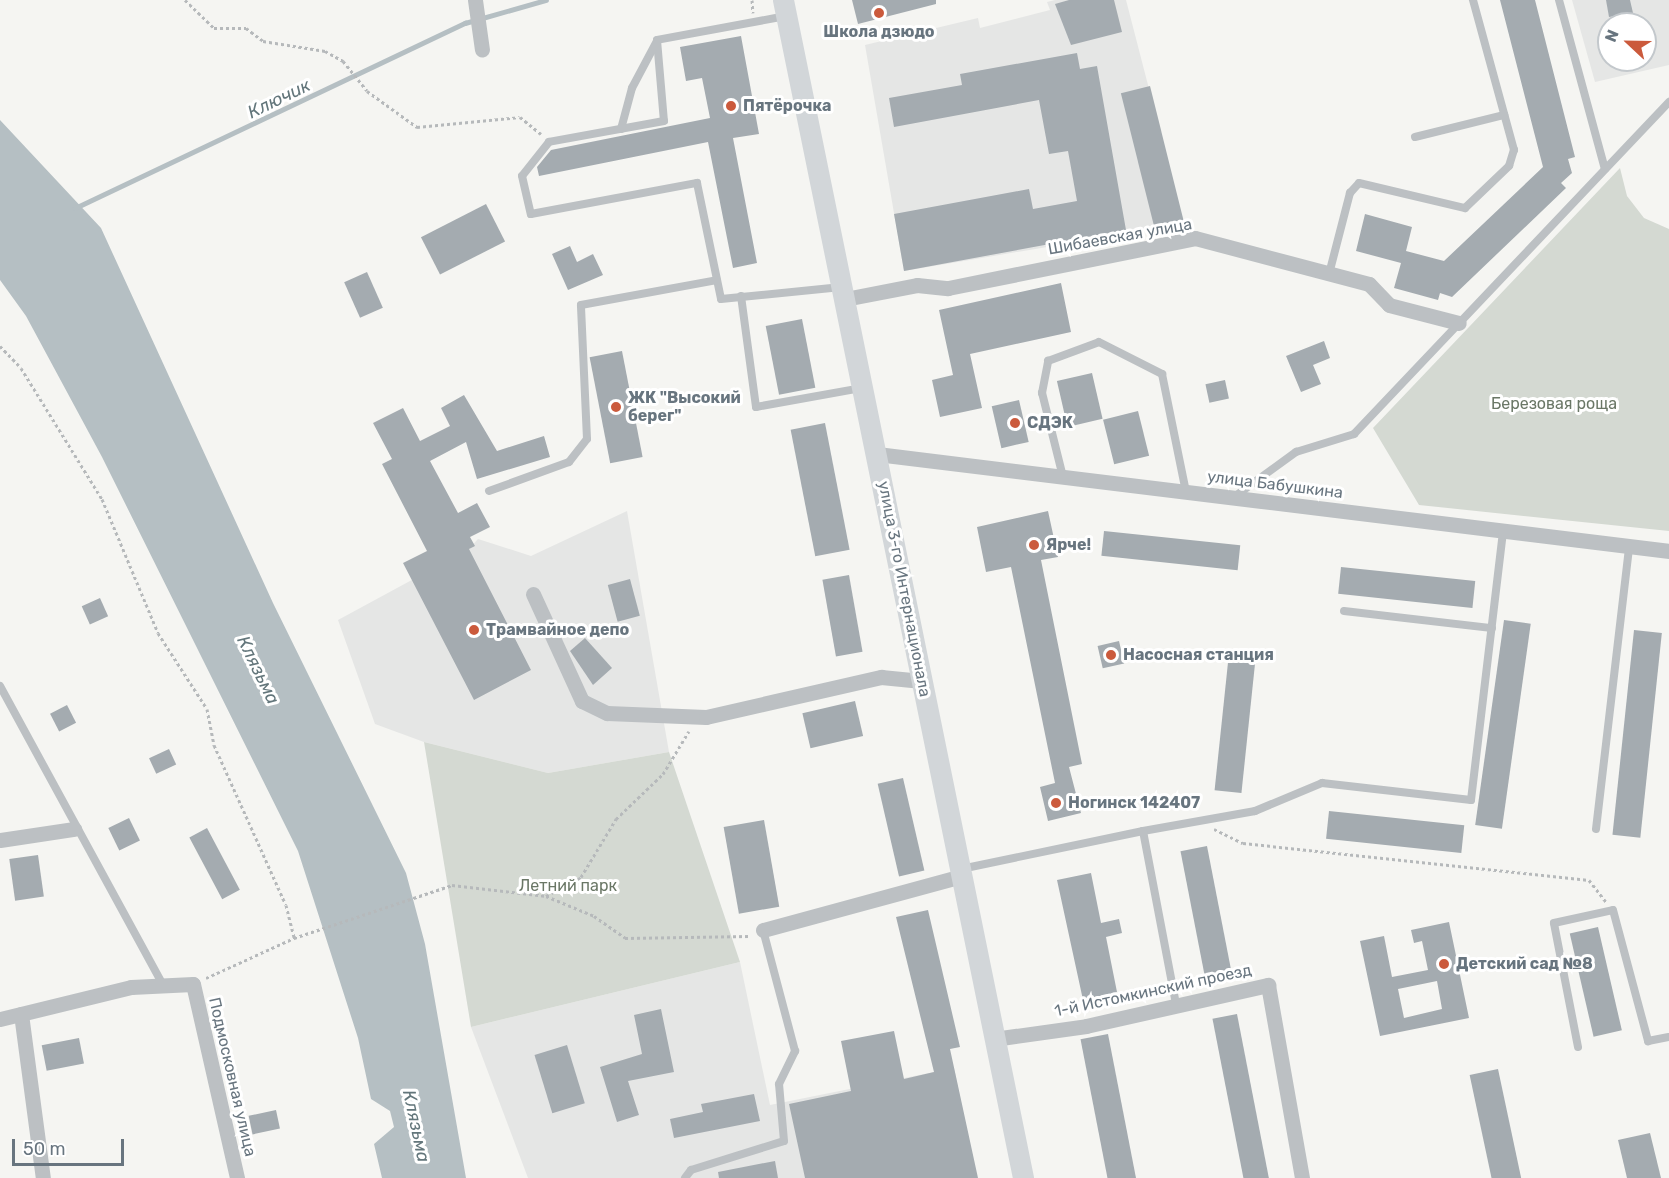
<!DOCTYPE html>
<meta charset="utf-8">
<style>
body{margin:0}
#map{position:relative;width:1669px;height:1178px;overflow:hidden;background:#f5f5f2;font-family:Rubik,sans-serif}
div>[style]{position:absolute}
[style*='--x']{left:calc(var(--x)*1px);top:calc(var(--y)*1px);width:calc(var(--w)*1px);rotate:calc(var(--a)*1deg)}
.built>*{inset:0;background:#e5e6e5}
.green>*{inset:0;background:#d4d9d2}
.water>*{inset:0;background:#b5bfc3}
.stream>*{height:4.5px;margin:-2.25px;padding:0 2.25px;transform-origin:2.25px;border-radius:2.25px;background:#b5bfc3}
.building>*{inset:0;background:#a4abb0;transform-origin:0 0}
.path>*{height:3px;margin-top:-1.5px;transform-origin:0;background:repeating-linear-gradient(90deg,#b6b9bb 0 3px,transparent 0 6px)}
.service>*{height:8px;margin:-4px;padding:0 4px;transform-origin:4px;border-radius:4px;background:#bcc0c3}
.minor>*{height:15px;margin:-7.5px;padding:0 7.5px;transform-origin:7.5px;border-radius:7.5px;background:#bcc0c3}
.secondary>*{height:21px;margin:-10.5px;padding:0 10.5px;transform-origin:10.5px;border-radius:10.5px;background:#d2d6d9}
.dots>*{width:16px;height:16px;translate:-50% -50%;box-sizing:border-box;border:3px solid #fff;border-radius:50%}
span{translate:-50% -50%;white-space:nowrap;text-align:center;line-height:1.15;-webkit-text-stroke:6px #fff;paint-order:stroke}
.poi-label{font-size:16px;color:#68757f;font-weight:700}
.left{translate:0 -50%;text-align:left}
.street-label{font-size:16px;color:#68757f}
.park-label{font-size:16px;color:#6a7766}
.water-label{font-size:18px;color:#63767b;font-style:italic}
.north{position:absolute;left:1597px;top:12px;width:60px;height:60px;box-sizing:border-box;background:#fff;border:2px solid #c3c8cc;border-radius:50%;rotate:292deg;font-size:16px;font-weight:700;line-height:24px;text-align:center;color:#68757f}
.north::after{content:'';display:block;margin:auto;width:21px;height:27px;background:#cb5a3c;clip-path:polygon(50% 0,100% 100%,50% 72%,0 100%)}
.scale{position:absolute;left:12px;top:1139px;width:112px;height:27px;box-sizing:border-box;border:3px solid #68757f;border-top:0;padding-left:8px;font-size:18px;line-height:21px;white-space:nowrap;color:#68757f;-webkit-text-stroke:4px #fff;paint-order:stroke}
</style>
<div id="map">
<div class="built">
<div style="clip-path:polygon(1055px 0,1126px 0,1184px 224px,904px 271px,865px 45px,978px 18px,980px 28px,1050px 10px,1047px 2px)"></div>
<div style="clip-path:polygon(evenodd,1572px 0,1669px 0,1669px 65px,1595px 82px,1572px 0,1609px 24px,1645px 24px,1645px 60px,1609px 60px,1609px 24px)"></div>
<div style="clip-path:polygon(627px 511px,669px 752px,548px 773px,424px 742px,375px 724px,338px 620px,469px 549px,478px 539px,531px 556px)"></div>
<div style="clip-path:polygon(740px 962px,770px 1105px,954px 1068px,977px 1178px,528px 1178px,471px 1027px)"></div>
</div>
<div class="green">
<div style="clip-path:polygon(1620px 168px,1627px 196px,1644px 218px,1669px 229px,1669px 531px,1419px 505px,1373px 428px)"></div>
<div style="clip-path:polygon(424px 742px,548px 773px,669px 752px,740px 962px,471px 1027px)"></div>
</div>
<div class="water">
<div style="clip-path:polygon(0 120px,101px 228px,273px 603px,406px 873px,425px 944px,466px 1178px,382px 1178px,374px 1144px,394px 1127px,390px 1111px,371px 1099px,358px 1038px,298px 851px,102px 457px,26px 316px,0 280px)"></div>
</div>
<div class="stream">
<div style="--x:75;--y:208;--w:432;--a:-25.4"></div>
<div style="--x:465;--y:23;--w:84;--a:-15.9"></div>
</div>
<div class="building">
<div style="clip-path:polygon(852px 0,936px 0,936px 4px,858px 24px)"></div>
<div style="clip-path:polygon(1069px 0,1114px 0,1122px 32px,1071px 45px,1055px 4px)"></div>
<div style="clip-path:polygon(1500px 0,1535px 0,1575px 157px,1568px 159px,1572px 173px,1561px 183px,1566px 188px,1452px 297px,1440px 293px,1438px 300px,1394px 288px,1401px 263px,1356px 251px,1365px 214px,1412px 227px,1406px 251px,1444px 261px,1543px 167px)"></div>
<div style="clip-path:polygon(1606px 0,1630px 0,1633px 13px,1609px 17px)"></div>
<div style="clip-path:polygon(741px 36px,759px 134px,733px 138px,757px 263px,733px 268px,708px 142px,539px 176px,537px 167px,551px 150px,710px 118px,702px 78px,686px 81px,680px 47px)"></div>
<div style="clip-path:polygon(1077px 53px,1080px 69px,1097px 66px,1126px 230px,904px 271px,894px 214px,1029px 189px,1033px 209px,1077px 201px,1068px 151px,1049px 154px,1039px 100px,894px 127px,889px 98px,962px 85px,960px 74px)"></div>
<div style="left:1150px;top:86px;width:142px;height:30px;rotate:76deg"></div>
<div style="left:486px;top:204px;width:42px;height:73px;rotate:63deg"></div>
<div style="clip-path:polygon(570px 246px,577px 262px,593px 254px,603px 275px,568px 290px,552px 254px)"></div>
<div style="left:367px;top:272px;width:39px;height:25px;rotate:66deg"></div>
<div style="clip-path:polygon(1061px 283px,1071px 332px,970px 354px,982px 408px,940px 417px,932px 380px,953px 375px,939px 310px)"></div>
<div style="left:802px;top:319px;width:70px;height:37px;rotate:79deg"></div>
<div style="clip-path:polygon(1324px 341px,1330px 358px,1313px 365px,1321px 384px,1301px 392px,1286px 356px)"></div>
<div style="left:622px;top:351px;width:108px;height:33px;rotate:79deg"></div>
<div style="left:1092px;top:373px;width:47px;height:36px;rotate:77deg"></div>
<div style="left:1225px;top:380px;width:19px;height:20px;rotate:78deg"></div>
<div style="clip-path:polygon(464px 395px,497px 451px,544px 436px,550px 457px,477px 479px,466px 442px,430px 461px,458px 513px,477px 503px,490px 527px,470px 537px,475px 546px,469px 549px,531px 670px,474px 700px,403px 563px,427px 551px,382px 464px,392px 459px,373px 423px,403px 408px,420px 441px,450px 426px,441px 408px)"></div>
<div style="left:1019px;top:400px;width:43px;height:28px;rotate:77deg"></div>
<div style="left:1138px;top:411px;width:46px;height:36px;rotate:76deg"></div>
<div style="left:825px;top:423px;width:129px;height:35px;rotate:79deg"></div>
<div style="clip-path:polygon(1048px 511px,1058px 557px,1041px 560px,1082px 764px,1069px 767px,1081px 813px,1048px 821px,1040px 787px,1055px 783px,1011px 567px,986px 572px,977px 527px)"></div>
<div style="left:1104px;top:531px;width:137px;height:25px;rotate:6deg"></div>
<div style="left:1341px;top:567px;width:135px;height:27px;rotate:6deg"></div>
<div style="left:849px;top:575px;width:78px;height:27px;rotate:80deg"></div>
<div style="left:630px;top:579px;width:38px;height:23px;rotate:75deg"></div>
<div style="left:100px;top:598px;width:20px;height:20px;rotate:66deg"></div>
<div style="left:1504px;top:620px;width:27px;height:207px;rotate:8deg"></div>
<div style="left:1634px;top:630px;width:28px;height:206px;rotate:6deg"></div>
<div style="clip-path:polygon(585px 638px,612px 668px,593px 685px,570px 651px)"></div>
<div style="left:1119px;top:641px;width:23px;height:22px;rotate:77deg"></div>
<div style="left:1229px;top:653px;width:27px;height:138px;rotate:6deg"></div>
<div style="left:855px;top:701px;width:36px;height:54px;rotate:77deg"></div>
<div style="left:67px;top:705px;width:20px;height:19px;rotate:63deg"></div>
<div style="left:169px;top:749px;width:17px;height:22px;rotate:65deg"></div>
<div style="left:903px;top:778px;width:95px;height:26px;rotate:77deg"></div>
<div style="left:1329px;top:811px;width:136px;height:28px;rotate:6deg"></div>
<div style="left:129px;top:818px;width:25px;height:23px;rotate:64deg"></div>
<div style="left:764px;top:820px;width:88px;height:41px;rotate:80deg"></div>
<div style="left:207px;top:828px;width:70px;height:20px;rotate:62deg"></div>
<div style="left:1207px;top:846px;width:136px;height:27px;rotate:79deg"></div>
<div style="left:38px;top:855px;width:42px;height:29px;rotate:82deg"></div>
<div style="clip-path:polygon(1091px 873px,1101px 923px,1119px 919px,1122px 933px,1106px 937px,1117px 992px,1083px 1000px,1057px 880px)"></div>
<div style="clip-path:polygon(928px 910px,960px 1047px,950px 1049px,978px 1178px,805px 1178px,789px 1104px,851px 1091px,841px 1041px,894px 1031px,904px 1079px,934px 1072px,896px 917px)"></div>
<div style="clip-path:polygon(evenodd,1449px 922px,1469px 1018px,1380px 1036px,1360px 941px,1384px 936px,1392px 977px,1428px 970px,1422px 941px,1414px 943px,1411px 930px,1449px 922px,1437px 981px,1442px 1009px,1404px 1018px,1398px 989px,1437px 981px)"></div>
<div style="left:1598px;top:927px;width:106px;height:29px;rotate:77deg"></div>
<div style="clip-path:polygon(661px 1009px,674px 1072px,628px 1081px,639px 1115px,617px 1122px,600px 1067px,642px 1054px,634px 1015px)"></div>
<div style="left:1237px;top:1014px;width:167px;height:25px;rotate:79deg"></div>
<div style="left:1108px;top:1034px;width:147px;height:28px;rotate:79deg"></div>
<div style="left:79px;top:1038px;width:26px;height:38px;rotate:79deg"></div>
<div style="left:567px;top:1045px;width:61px;height:34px;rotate:73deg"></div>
<div style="left:1498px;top:1069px;width:112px;height:29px;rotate:78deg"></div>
<div style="clip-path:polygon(754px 1094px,760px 1121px,674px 1138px,670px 1119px,703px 1112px,701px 1104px)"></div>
<div style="left:276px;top:1110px;width:19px;height:28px;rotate:78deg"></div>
<div style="clip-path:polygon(1650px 1133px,1661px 1178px,1627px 1178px,1618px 1140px)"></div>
<div style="clip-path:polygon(775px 1161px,778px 1178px,719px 1178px,718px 1172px)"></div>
</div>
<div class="path">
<div style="--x:185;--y:0;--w:40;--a:44"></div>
<div style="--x:214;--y:28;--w:32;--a:0"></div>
<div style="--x:246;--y:28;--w:21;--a:37"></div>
<div style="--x:263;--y:41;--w:63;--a:9.2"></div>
<div style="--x:325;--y:51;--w:21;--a:29"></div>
<div style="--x:343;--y:61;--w:38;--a:51"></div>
<div style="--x:367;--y:91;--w:62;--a:35.8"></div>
<div style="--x:417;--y:127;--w:103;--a:-5.5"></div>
<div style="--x:520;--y:117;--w:27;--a:39"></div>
<div style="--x:752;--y:0;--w:13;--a:86"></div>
<div style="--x:0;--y:346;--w:30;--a:46"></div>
<div style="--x:21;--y:368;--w:154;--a:58.3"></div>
<div style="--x:102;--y:499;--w:145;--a:67.3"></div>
<div style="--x:158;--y:633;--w:90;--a:57.2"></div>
<div style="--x:207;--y:709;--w:37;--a:79"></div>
<div style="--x:214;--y:745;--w:175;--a:65.8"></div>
<div style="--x:286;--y:905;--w:34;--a:76"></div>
<div style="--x:1214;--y:829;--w:32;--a:26"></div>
<div style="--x:1243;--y:843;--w:348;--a:6.1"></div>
<div style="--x:1589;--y:880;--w:28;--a:52"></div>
<div style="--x:546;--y:896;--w:40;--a:-28"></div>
<div style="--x:581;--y:877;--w:68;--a:-58.9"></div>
<div style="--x:616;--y:819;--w:65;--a:-43.8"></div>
<div style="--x:663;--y:774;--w:50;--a:-58.8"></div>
<div style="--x:206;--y:978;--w:97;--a:-24.4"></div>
<div style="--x:294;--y:938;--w:167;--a:-18.5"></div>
<div style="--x:452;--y:885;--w:95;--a:6.7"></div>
<div style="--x:546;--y:896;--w:52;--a:22.6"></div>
<div style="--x:594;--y:916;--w:38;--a:35"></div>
<div style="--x:625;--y:938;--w:125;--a:-0.9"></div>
</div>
<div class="service">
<div style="--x:1559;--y:0;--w:175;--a:74.8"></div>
<div style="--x:786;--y:16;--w:131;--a:169.5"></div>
<div style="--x:657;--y:40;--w:81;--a:85.1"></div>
<div style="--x:664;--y:121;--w:117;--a:169.7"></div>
<div style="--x:549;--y:142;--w:43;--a:128.5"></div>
<div style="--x:522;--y:176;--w:39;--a:77"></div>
<div style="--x:531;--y:214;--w:169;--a:-10.6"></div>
<div style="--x:697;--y:183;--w:118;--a:78.3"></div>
<div style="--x:721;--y:299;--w:121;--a:-5.7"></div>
<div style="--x:621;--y:129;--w:42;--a:-75"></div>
<div style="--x:632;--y:88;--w:53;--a:-62"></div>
<div style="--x:1415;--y:137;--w:92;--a:-13.9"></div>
<div style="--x:1329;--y:274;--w:84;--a:-75.5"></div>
<div style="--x:1350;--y:193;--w:13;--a:-48"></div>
<div style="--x:1359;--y:183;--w:109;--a:13.3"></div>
<div style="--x:1465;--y:208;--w:61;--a:-43.7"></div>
<div style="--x:1509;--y:166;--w:17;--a:-73"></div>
<div style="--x:1514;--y:150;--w:156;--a:-105.3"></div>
<div style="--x:741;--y:296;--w:112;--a:82.3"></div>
<div style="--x:756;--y:407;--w:108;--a:-10.2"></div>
<div style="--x:1063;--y:477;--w:87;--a:-104"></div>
<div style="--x:1042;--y:393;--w:33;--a:-79"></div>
<div style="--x:1048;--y:361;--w:54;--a:-20.4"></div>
<div style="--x:1099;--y:342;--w:71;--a:26.9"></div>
<div style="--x:1162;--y:374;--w:120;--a:78.5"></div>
<div style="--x:489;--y:491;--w:85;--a:-19.9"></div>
<div style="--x:569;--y:462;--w:29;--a:-52"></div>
<div style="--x:587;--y:439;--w:134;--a:-92.6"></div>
<div style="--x:581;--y:305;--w:138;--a:-10.4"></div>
<div style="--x:1234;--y:497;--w:77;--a:-36"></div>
<div style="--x:1296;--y:452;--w:61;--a:-17.2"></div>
<div style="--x:1354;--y:434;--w:458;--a:-46.5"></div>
<div style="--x:1344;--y:611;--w:149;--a:6.6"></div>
<div style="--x:0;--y:686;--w:341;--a:61.4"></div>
<div style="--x:1596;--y:829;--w:285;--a:-83.3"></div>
<div style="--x:1143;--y:831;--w:114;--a:-10.1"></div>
<div style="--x:1255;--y:811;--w:73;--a:-22.7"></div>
<div style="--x:1322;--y:783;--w:150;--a:6.5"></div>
<div style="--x:1471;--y:800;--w:271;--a:-83.2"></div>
<div style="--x:961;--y:869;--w:186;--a:-11.8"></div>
<div style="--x:1143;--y:831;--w:176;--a:79.2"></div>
<div style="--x:1578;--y:1047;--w:126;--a:-101"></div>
<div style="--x:1554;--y:923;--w:60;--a:-12.4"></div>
<div style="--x:1613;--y:910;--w:136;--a:75"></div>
<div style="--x:1648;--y:1041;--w:21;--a:-11"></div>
<div style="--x:685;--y:1178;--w:10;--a:-53"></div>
<div style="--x:691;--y:1170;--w:97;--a:-17.3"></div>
<div style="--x:784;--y:1141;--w:57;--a:-95"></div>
<div style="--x:779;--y:1084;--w:37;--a:-64"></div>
<div style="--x:795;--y:1051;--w:125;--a:-104.8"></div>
</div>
<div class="minor">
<div style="--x:475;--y:0;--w:50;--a:82"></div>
<div style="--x:845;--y:299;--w:73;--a:-11"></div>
<div style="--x:917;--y:285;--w:31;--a:6"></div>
<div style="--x:948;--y:288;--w:252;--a:-11.4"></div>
<div style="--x:1195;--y:238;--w:180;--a:14.8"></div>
<div style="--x:1369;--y:284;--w:29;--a:46"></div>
<div style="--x:1389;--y:305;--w:72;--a:14.4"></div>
<div style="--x:877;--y:454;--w:798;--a:6.98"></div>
<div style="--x:533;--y:594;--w:118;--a:65.4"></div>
<div style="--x:582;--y:701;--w:28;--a:26"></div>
<div style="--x:607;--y:713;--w:99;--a:2.3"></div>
<div style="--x:706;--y:717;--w:180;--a:-12.9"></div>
<div style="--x:881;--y:677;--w:41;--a:5.6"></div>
<div style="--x:0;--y:840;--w:75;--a:-8.5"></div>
<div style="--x:763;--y:930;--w:206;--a:-15.2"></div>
<div style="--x:21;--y:1014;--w:165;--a:82.4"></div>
<div style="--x:0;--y:1019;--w:135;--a:-13.7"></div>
<div style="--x:131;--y:987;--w:62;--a:-2.8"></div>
<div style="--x:193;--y:984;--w:199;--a:77.2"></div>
<div style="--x:994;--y:1039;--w:93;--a:-8"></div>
<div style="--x:1086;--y:1026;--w:187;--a:-12.7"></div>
<div style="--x:1268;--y:985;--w:196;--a:80"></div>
</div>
<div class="secondary">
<div style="--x:783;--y:0;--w:1202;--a:78.48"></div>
</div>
<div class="dots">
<div style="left:879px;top:13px;background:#cb5a3c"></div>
<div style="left:731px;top:106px;background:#cb5a3c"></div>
<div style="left:616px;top:407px;background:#cb5a3c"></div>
<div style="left:1015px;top:423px;background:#cb5a3c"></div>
<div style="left:1034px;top:545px;background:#cb5a3c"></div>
<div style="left:474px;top:630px;background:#cb5a3c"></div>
<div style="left:1111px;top:655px;background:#cb5a3c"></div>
<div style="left:1056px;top:803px;background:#cb5a3c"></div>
<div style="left:1444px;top:964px;background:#cb5a3c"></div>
</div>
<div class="poi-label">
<span style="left:879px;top:32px">Школа дзюдо</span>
<span class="left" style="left:743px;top:106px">Пятёрочка</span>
<span class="left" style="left:628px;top:407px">ЖК "Высокий<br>берег"</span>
<span class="left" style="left:1027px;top:423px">СДЭК</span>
<span class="left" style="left:1046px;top:545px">Ярче!</span>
<span class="left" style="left:486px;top:630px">Трамвайное депо</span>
<span class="left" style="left:1123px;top:655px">Насосная станция</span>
<span class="left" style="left:1068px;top:803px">Ногинск 142407</span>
<span class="left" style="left:1456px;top:964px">Детский сад №8</span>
</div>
<div class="street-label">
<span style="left:1120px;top:237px;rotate:-10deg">Шибаевская улица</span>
<span style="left:1275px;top:485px;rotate:7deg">улица Бабушкина</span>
<span style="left:904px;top:589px;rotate:79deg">улица 3-го Интернационала</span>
<span style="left:1153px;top:991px;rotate:-12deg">1-й Истомкинский проезд</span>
<span style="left:232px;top:1077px;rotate:77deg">Подмосковная улица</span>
</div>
<div class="park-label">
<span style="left:1554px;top:404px">Березовая роща</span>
<span style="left:568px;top:886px">Летний парк</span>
</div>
<div class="water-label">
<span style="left:279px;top:99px;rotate:-26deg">Ключик</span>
<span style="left:258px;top:670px;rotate:64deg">Клязьма</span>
<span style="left:416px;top:1126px;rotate:78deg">Клязьма</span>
</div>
<div class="north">N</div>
<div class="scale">50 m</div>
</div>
